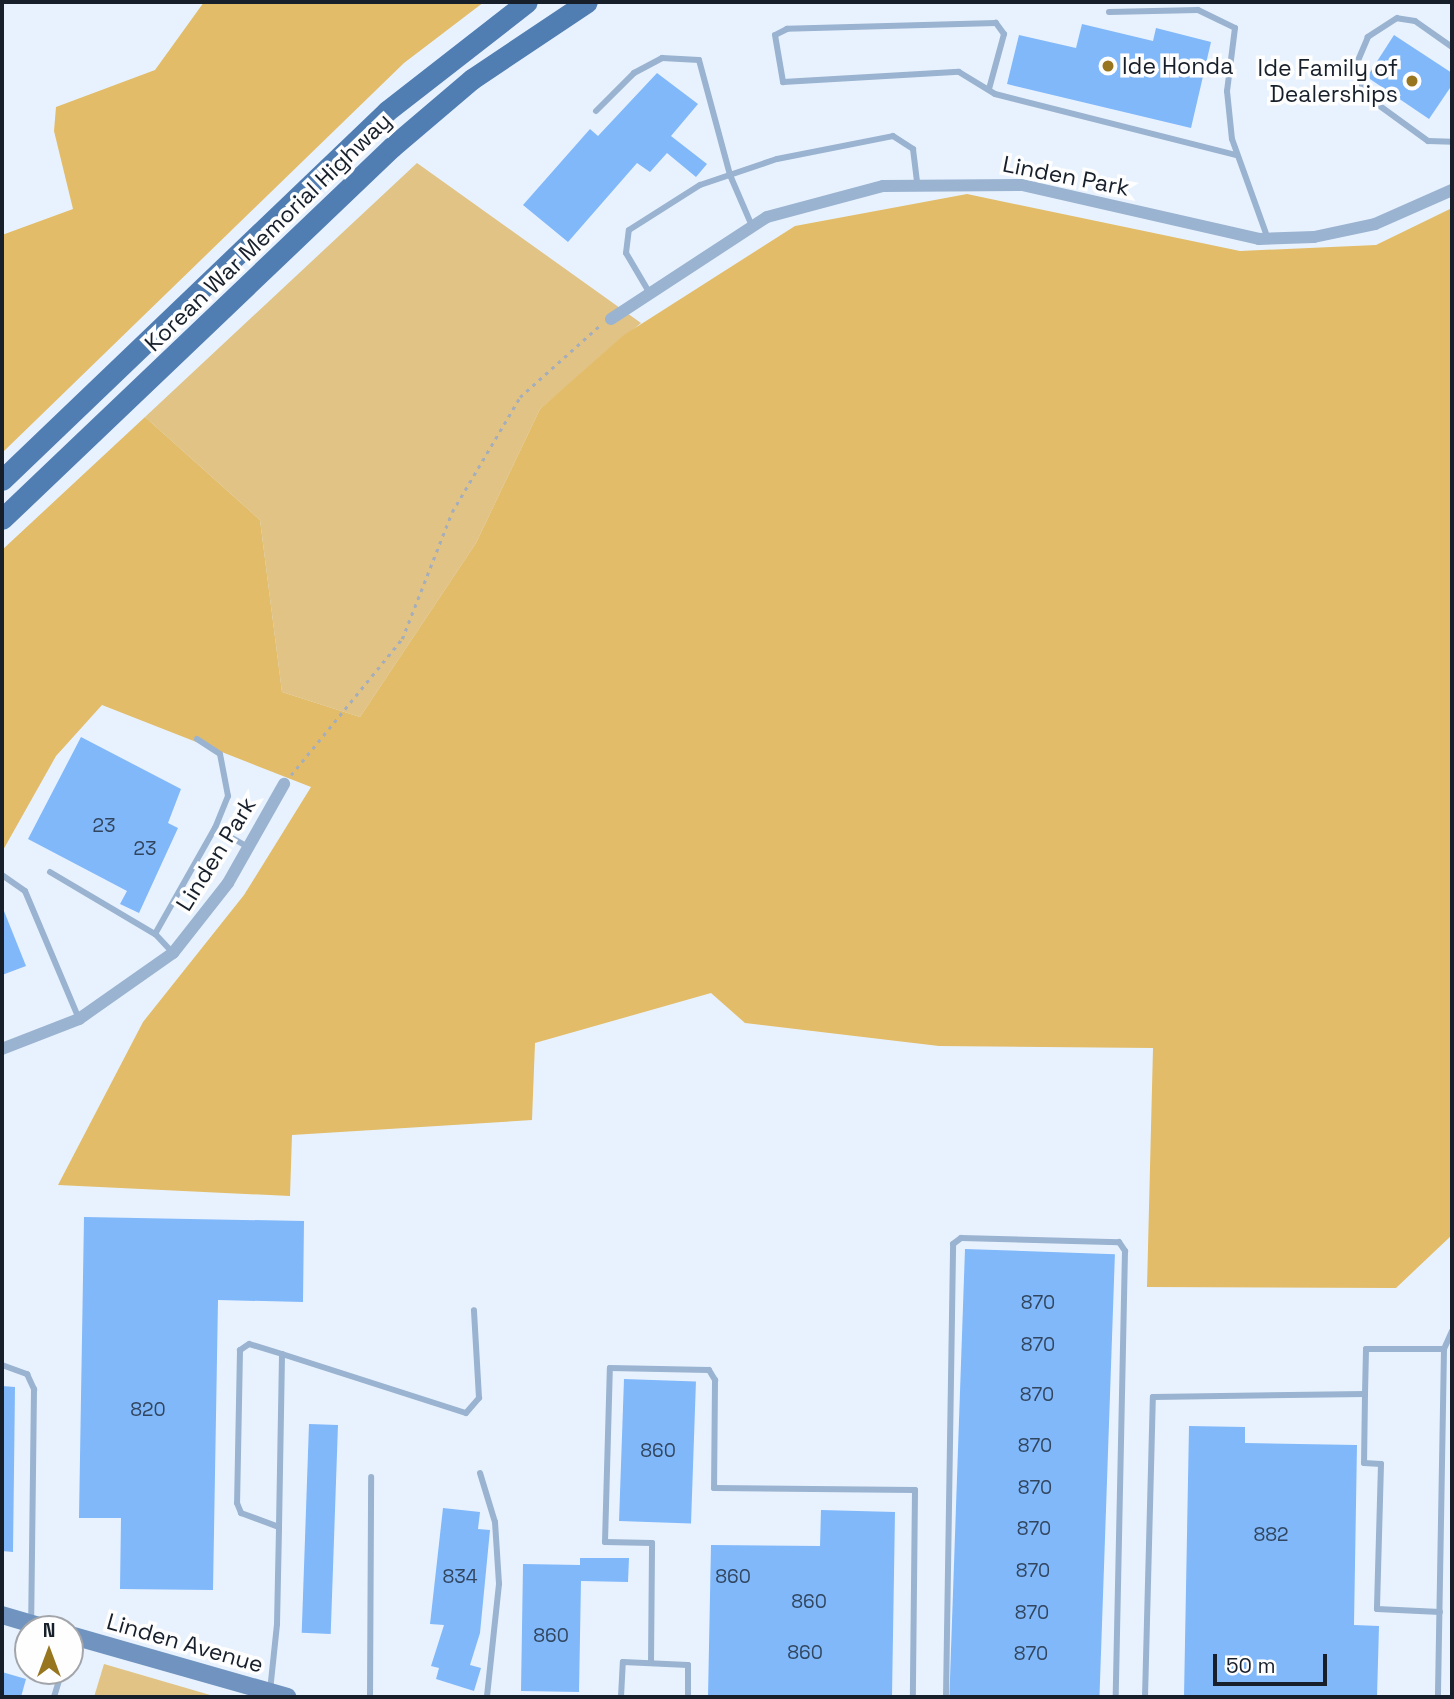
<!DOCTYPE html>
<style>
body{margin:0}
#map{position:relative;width:1454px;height:1699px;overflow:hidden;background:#e8f2fe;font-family:"Space Grotesk",sans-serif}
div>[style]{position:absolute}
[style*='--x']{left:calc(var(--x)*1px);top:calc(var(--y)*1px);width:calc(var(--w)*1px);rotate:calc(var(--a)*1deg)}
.green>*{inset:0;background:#e0c385}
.forest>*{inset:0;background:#e2bc68}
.building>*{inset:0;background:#80b8fa;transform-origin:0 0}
.path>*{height:2.5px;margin-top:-1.25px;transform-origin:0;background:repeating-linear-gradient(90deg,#a5aeba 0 3.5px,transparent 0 8.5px)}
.service>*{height:6px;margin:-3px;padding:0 3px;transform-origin:3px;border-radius:3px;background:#9ab3d0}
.minor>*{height:12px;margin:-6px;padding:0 6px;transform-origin:6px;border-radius:6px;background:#9ab3d0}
.secondary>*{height:18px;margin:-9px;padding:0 9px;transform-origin:9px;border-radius:9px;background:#7094bf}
.primary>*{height:21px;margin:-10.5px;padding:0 10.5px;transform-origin:10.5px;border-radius:10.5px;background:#507db2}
.dots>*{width:19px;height:19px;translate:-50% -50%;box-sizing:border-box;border:4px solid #fefefe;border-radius:50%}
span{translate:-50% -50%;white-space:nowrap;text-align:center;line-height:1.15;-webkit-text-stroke:7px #fefefe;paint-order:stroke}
.number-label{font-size:19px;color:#31455e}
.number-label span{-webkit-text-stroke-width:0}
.poi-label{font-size:23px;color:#171f2a}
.left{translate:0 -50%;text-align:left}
.right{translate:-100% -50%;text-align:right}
.street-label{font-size:23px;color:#171f2a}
.frame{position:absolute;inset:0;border:4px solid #171f2a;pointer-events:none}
.north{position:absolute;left:14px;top:1615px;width:70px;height:70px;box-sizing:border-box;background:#fefefe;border:2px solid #a2a5a9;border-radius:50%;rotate:0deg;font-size:19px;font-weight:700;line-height:28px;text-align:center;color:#171f2a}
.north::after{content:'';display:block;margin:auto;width:24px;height:32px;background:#98751f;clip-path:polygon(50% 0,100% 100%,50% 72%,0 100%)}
.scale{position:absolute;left:1213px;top:1654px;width:114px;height:32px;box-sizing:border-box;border:4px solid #171f2a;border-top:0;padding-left:9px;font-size:21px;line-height:24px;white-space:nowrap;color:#171f2a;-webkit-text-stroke:5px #fefefe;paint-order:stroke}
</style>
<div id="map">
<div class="green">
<div style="clip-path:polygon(417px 163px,641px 323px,540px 409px,476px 543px,360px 717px,282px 692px,260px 520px,145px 417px)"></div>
<div style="clip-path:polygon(104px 1664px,217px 1697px,94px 1697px)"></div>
</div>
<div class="forest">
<div style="clip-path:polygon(204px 2px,484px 2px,404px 63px,2px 453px,2px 235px,73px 209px,54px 131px,56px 107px,155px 70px)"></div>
<div style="clip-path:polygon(967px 194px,1240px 251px,1376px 245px,1452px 208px,1452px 1235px,1396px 1288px,1147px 1287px,1153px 1048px,939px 1046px,745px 1023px,711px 993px,535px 1043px,532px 1120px,292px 1135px,290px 1196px,58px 1185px,143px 1022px,244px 895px,311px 787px,102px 705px,56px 756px,2px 852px,2px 550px,145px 417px,260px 520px,282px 692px,360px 717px,476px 543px,540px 409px,624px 335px,795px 226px)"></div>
</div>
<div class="building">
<div style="clip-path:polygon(1082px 24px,1153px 41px,1156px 28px,1211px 42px,1191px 128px,1007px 84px,1019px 35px,1076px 48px)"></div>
<div style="clip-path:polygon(1394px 35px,1452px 73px,1452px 85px,1429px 119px,1367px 77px)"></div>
<div style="clip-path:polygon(657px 73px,698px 104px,671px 136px,707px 164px,696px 177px,667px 153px,650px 172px,637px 163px,568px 242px,523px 205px,590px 129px,598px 136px)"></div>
<div style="clip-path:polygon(81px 737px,181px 789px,168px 823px,178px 828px,139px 913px,120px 904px,127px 891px,28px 839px)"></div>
<div style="clip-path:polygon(2px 906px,26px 966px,2px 975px)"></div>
<div style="clip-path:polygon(84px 1217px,304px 1221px,303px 1302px,218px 1300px,213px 1590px,120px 1589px,121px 1518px,79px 1518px)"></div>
<div style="left:965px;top:1249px;width:150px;height:448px;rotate:2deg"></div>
<div style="left:624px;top:1379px;width:72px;height:142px;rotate:2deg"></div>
<div style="clip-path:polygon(2px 1386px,15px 1387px,13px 1552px,2px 1551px)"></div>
<div style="left:309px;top:1424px;width:29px;height:209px;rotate:2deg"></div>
<div style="clip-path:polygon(1189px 1426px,1245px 1427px,1245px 1443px,1357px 1445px,1354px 1625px,1379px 1626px,1377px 1697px,1184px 1697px)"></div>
<div style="clip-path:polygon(443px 1508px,480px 1512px,478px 1529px,490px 1530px,480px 1633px,470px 1665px,481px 1668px,474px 1691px,436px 1679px,439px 1668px,431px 1666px,444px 1625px,430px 1624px)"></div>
<div style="clip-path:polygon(821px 1510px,895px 1512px,892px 1697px,708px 1697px,711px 1545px,820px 1546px)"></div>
<div style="clip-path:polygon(580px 1558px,629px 1558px,628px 1582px,581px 1581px,579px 1692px,521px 1691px,523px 1564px,580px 1565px)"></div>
<div style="clip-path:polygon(2px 1672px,26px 1679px,21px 1697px,2px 1697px)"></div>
</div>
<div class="path">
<div style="--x:291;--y:775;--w:176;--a:-50.8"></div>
<div style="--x:402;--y:639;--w:136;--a:-68.5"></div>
<div style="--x:452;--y:512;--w:134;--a:-59.4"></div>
<div style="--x:520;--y:397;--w:106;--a:-41.9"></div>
</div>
<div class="service">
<div style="--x:1109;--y:12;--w:89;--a:-1.3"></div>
<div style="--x:1198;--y:10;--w:41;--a:25.9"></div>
<div style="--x:1235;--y:28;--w:64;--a:97.2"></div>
<div style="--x:1227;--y:91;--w:48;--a:84.1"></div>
<div style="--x:1232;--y:139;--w:106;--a:70.2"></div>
<div style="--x:1452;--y:47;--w:45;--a:-144.9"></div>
<div style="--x:1415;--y:21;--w:18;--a:-171"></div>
<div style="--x:1397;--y:18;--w:35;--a:147"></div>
<div style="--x:1368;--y:37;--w:25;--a:113"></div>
<div style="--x:1358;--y:60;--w:30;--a:81"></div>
<div style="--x:1363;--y:90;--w:15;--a:48"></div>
<div style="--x:1373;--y:101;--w:68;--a:36"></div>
<div style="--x:1428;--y:141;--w:24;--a:2"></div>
<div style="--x:989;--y:89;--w:57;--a:-74.7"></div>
<div style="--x:1004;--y:34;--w:14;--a:-126"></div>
<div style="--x:996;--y:23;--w:209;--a:178.4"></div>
<div style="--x:787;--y:29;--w:13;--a:153"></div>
<div style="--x:775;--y:35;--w:48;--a:80.3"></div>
<div style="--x:783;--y:82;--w:176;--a:-3.3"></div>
<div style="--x:959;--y:72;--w:42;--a:31.4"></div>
<div style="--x:995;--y:94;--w:249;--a:14.2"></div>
<div style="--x:596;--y:111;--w:54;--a:-45"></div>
<div style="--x:634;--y:73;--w:32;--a:-28"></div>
<div style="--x:662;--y:58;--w:37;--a:3"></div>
<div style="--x:699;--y:60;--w:119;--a:74.9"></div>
<div style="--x:730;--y:175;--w:56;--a:66.7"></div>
<div style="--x:649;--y:292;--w:45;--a:-120.5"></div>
<div style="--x:626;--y:253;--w:23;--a:-83"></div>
<div style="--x:629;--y:230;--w:84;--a:-32.4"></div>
<div style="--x:700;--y:185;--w:81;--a:-18.7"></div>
<div style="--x:777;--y:159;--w:118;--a:-11.2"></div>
<div style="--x:893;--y:136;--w:24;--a:33"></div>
<div style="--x:913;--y:149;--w:34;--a:83"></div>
<div style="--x:197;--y:739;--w:27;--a:33"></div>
<div style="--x:220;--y:754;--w:43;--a:79.2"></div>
<div style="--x:228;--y:796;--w:35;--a:112"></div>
<div style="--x:50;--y:872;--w:122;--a:30.6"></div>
<div style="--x:2;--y:875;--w:28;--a:35"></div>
<div style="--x:25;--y:891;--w:139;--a:67.1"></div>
<div style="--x:173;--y:953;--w:26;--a:-133"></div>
<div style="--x:155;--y:934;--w:122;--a:-60.5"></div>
<div style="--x:215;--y:828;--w:38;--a:30"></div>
<div style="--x:1444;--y:1349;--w:20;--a:-66"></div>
<div style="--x:282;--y:1354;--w:193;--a:17.8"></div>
<div style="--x:466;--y:1413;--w:20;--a:-49"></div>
<div style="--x:479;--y:1398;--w:88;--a:-93.3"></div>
<div style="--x:2;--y:1365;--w:27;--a:20"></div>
<div style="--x:27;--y:1374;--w:17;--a:65"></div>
<div style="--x:34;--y:1389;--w:234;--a:90.7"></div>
<div style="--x:1365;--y:1394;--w:69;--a:90.8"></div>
<div style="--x:1364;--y:1463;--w:17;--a:3"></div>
<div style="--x:1381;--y:1464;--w:145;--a:91.6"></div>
<div style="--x:1377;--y:1609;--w:63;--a:2.7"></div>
<div style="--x:480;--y:1473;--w:51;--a:73"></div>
<div style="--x:495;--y:1522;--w:62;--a:86.3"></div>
<div style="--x:499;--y:1584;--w:114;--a:96.1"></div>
<div style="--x:651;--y:1663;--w:120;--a:-89.5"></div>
<div style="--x:652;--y:1543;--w:47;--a:-178.8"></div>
<div style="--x:605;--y:1542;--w:174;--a:-88.4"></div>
<div style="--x:610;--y:1368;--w:99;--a:1.2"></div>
<div style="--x:709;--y:1370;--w:12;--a:59"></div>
<div style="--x:715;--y:1380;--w:108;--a:90.5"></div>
<div style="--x:714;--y:1488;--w:201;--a:0.6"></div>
<div style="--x:915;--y:1490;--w:207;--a:90.6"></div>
<div style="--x:270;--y:1691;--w:67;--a:-84"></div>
<div style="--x:277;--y:1624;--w:97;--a:-88.8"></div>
<div style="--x:279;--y:1527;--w:173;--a:-89"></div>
<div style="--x:282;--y:1354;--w:34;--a:-163"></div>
<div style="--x:249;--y:1344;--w:11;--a:146"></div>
<div style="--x:240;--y:1350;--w:153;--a:91.1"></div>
<div style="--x:237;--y:1503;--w:11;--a:68"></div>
<div style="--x:241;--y:1513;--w:40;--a:20.2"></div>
<div style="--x:54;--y:1697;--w:27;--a:-73"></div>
<div style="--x:370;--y:1697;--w:220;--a:-89.7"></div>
<div style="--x:621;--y:1697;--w:35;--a:-87"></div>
<div style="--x:623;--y:1662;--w:65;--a:2.6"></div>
<div style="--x:688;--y:1665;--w:32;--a:90"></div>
<div style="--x:946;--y:1697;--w:453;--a:-89.1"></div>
<div style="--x:953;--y:1244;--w:10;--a:-37"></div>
<div style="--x:961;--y:1238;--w:158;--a:1.5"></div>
<div style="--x:1119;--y:1242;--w:11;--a:56"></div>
<div style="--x:1125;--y:1251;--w:446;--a:91.2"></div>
<div style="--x:1145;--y:1697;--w:300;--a:-88.5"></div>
<div style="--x:1153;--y:1397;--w:212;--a:-0.8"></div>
<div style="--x:1365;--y:1394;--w:45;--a:-88.7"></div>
<div style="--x:1366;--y:1349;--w:78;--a:0"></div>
<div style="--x:1444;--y:1349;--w:348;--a:91"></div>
</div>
<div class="minor">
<div style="--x:611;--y:319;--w:186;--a:-33.2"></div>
<div style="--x:767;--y:217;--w:120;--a:-15"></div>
<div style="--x:883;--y:186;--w:139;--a:-0.4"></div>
<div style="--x:1022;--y:185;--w:243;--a:12.8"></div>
<div style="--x:1259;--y:239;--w:55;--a:-2.1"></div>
<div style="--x:1314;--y:237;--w:62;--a:-12"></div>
<div style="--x:1375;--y:224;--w:84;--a:-23.8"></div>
<div style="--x:2;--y:1049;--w:83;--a:-21.3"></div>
<div style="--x:79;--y:1019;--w:115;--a:-35.1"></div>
<div style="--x:173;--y:953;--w:89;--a:-51.8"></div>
<div style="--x:228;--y:883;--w:114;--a:-60.5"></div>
</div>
<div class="secondary">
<div style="--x:2;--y:1615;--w:49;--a:16.6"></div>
<div style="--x:70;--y:1635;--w:226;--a:15.9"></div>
</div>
<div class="primary">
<div style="--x:2;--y:480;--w:533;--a:-43.78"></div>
<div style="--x:387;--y:111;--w:177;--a:-37.9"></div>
<div style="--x:2;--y:519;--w:539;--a:-43.65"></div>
<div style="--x:392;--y:147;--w:105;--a:-40.4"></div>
<div style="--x:472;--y:79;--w:138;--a:-33.8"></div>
</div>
<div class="dots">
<div style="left:1108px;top:66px;background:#98751f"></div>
<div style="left:1412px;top:81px;background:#98751f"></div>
</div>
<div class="number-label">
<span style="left:104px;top:826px">23</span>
<span style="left:145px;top:849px">23</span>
<span style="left:1038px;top:1303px">870</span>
<span style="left:1038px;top:1345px">870</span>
<span style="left:1037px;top:1395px">870</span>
<span style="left:148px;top:1410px">820</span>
<span style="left:1035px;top:1446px">870</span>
<span style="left:658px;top:1451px">860</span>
<span style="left:1035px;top:1488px">870</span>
<span style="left:1034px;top:1529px">870</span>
<span style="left:1271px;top:1535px">882</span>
<span style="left:1033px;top:1571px">870</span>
<span style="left:460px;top:1577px">834</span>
<span style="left:733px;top:1577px">860</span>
<span style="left:809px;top:1602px">860</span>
<span style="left:1032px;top:1613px">870</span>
<span style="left:551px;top:1636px">860</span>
<span style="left:805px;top:1653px">860</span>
<span style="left:1031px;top:1654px">870</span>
</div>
<div class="poi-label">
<span class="left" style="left:1122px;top:66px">Ide Honda</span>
<span class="right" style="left:1398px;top:81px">Ide Family of<br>Dealerships</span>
</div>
<div class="street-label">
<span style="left:1066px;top:176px;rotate:11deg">Linden Park</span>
<span style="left:268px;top:232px;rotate:-44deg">Korean War Memorial Highway</span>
<span style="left:216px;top:854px;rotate:-58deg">Linden Park</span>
<span style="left:185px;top:1643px;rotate:16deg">Linden Avenue</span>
</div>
<div class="frame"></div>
<div class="north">N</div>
<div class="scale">50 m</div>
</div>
